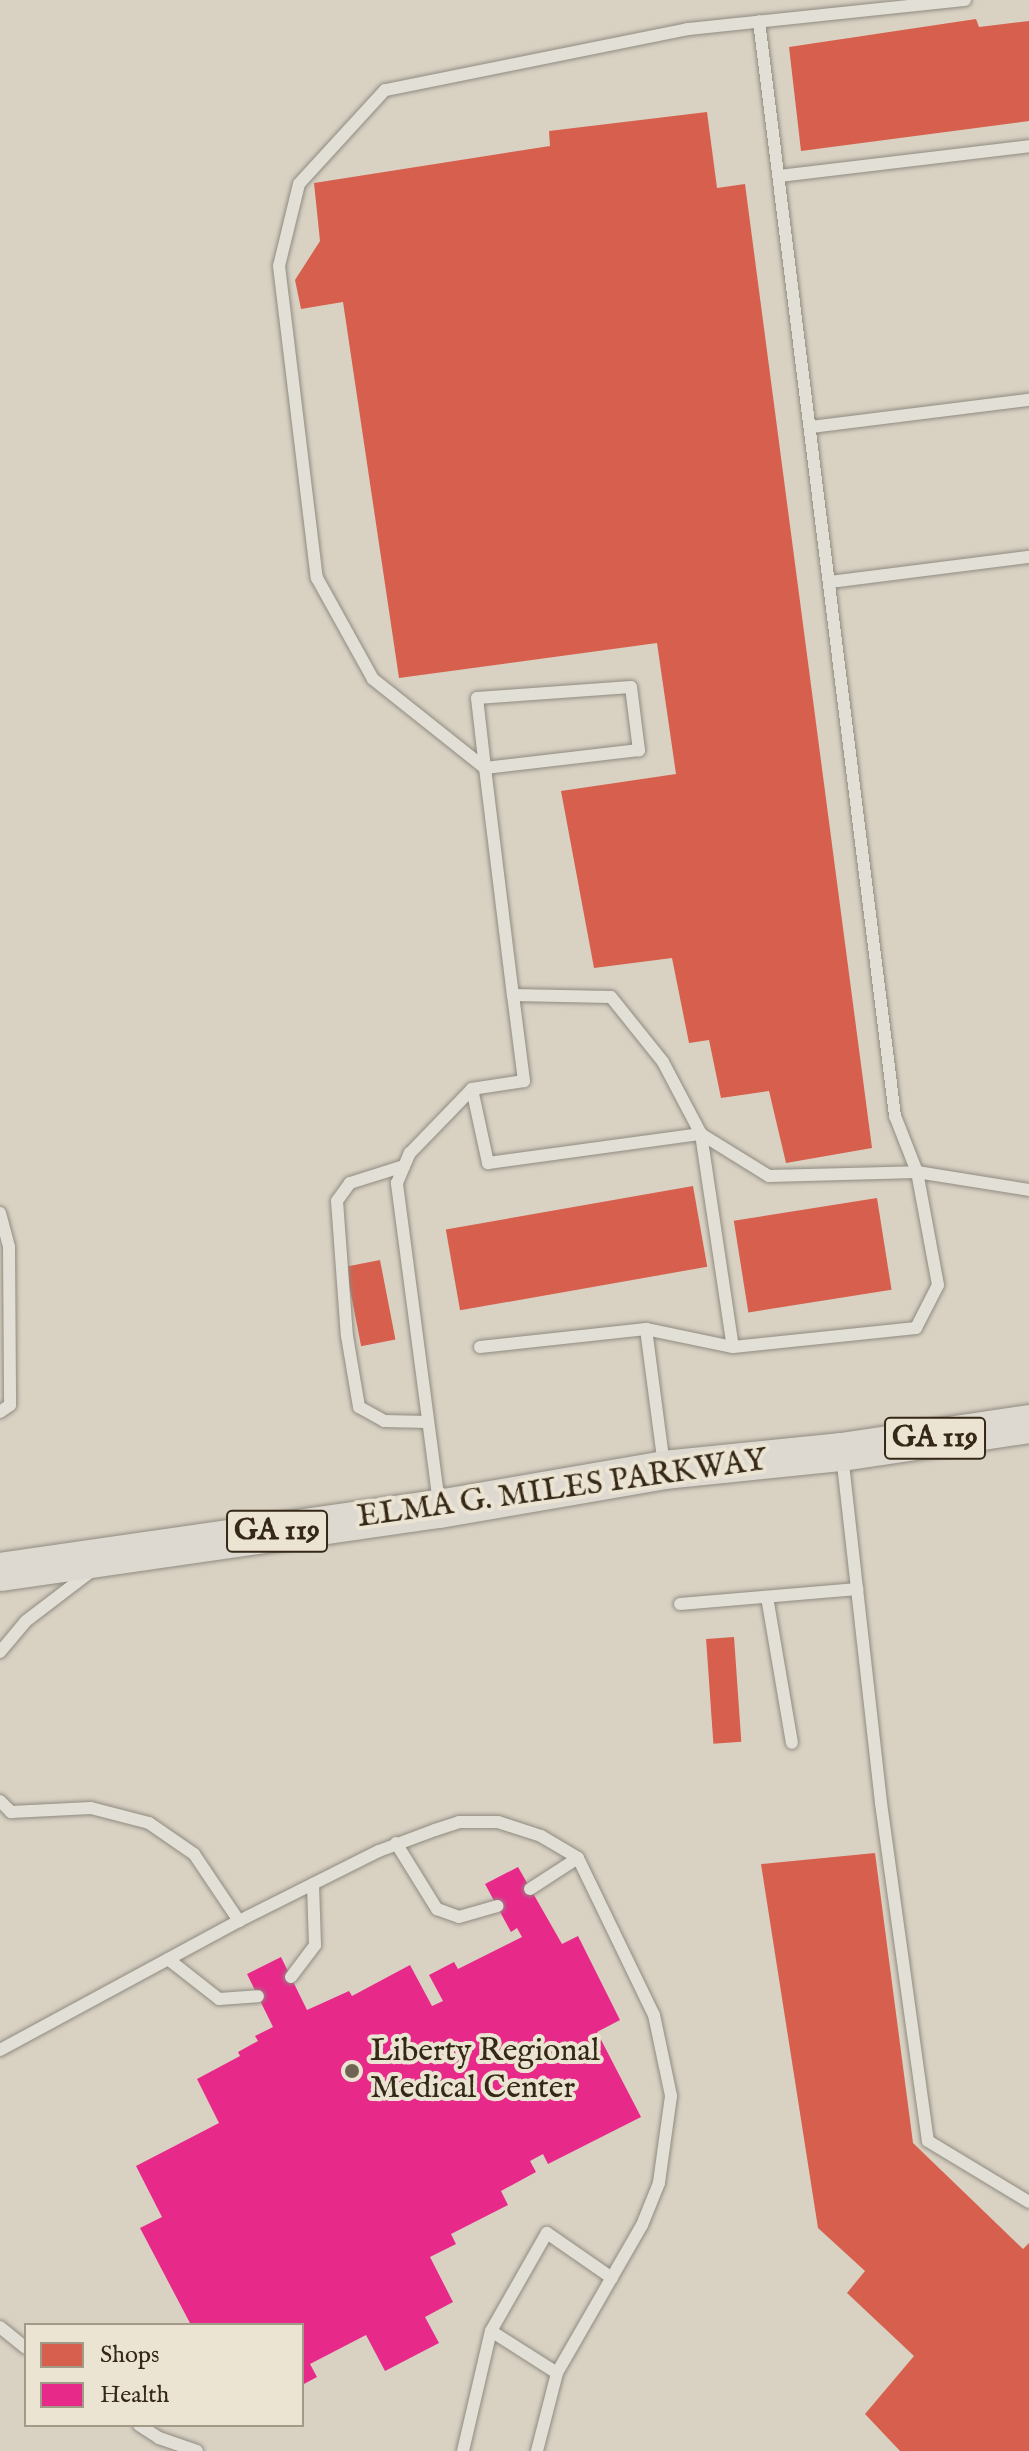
<!DOCTYPE html>
<style>
body{margin:0}
#map{position:relative;width:1029px;height:2451px;overflow:hidden;background:#d9d2c3;font-family:"IM FELL English",serif}
div>[style]{position:absolute}
[style*='--x']{left:calc(var(--x)*1px);top:calc(var(--y)*1px);width:calc(var(--w)*1px);rotate:calc(var(--a)*1deg)}
.shops>*{inset:0;background:#d6604d;transform-origin:0 0}
.health>*{inset:0;background:#e7298a}
.roads{filter:drop-shadow(0 0 2px #908b80) drop-shadow(0 0 2px #908b80)}
.lane>*{height:12px;margin:-6px;padding:0 6px;transform-origin:6px;border-radius:6px;background:#e2dfd7}
.primary>*{height:38px;margin:-19px;padding:0 19px;transform-origin:19px;border-radius:19px;background:#ddd9d1}
.dots>*{width:22px;height:22px;translate:-50% -50%;box-sizing:border-box;border:4px solid #ece4d3;border-radius:50%}
span{translate:-50% -50%;white-space:nowrap;text-align:center;line-height:1.15;-webkit-text-stroke:8px #ece4d3;paint-order:stroke}
.shield-label span{padding:2px 6px;background:#ece4d3;border:2px solid;border-radius:6px;-webkit-text-stroke-width:0}
.shield-label{font-size:30px;color:#352816;font-weight:700}
.street-label{font-size:32px;color:#352816}
.poi-label{font-size:32px;color:#352816}
.left{translate:0 -50%;text-align:left}
.legend{position:absolute;left:24px;top:2323px;width:280px;height:104px;box-sizing:border-box;background:#ece4d3;border:2px solid #a39987;margin:0;padding:10px 14px;list-style:none;font-size:24px;color:#352816}
.legend li{display:flex;align-items:center;gap:16px;height:40px}
.legend b{width:40px;border:2px solid #a39987}
</style>
<div id="map">
<div class="shops">
<div style="clip-path:polygon(976px 19px,979px 27px,1029px 21px,1029px 121px,801px 151px,789px 47px)"></div>
<div style="clip-path:polygon(707px 112px,717px 188px,745px 184px,872px 1148px,786px 1163px,769px 1091px,721px 1098px,709px 1040px,689px 1043px,672px 958px,594px 968px,561px 791px,676px 774px,657px 643px,399px 678px,343px 302px,301px 309px,295px 280px,320px 241px,314px 183px,550px 146px,549px 131px)"></div>
<div style="left:693px;top:1186px;width:82px;height:251px;rotate:80deg"></div>
<div style="left:877px;top:1198px;width:93px;height:145px;rotate:81deg"></div>
<div style="left:380px;top:1260px;width:81px;height:35px;rotate:79deg"></div>
<div style="left:734px;top:1637px;width:105px;height:28px;rotate:86deg"></div>
<div style="clip-path:polygon(875px 1853px,913px 2143px,1023px 2249px,1029px 2243px,1029px 2451px,900px 2451px,865px 2414px,914px 2356px,847px 2293px,865px 2271px,818px 2228px,761px 1864px)"></div>
</div>
<div class="health">
<div style="clip-path:polygon(518px 1867px,562px 1944px,578px 1936px,620px 2020px,597px 2032px,641px 2117px,548px 2164px,543px 2154px,530px 2161px,536px 2172px,501px 2191px,508px 2205px,451px 2234px,456px 2244px,430px 2257px,453px 2302px,425px 2317px,439px 2343px,385px 2371px,366px 2335px,310px 2364px,317px 2377px,302px 2385px,302px 2325px,191px 2325px,140px 2228px,162px 2217px,136px 2166px,219px 2123px,197px 2079px,240px 2056px,238px 2052px,258px 2041px,255px 2036px,273px 2027px,247px 1974px,281px 1957px,307px 2010px,349px 1991px,352px 1996px,410px 1965px,432px 2006px,443px 2001px,429px 1975px,454px 1962px,458px 1969px,522px 1937px,517px 1928px,511px 1932px,485px 1884px)"></div>
</div>
<div class="roads">
<div class="lane">
<div style="--x:965;--y:0;--w:279;--a:174"></div>
<div style="--x:688;--y:29;--w:309;--a:168.6"></div>
<div style="--x:385;--y:90;--w:127;--a:132.5"></div>
<div style="--x:299;--y:184;--w:84;--a:103.7"></div>
<div style="--x:279;--y:266;--w:314;--a:83.1"></div>
<div style="--x:317;--y:578;--w:115;--a:61"></div>
<div style="--x:373;--y:679;--w:143;--a:38.5"></div>
<div style="--x:485;--y:768;--w:229;--a:83"></div>
<div style="--x:513;--y:995;--w:98;--a:1.2"></div>
<div style="--x:611;--y:997;--w:83;--a:51.3"></div>
<div style="--x:663;--y:1062;--w:81;--a:62.2"></div>
<div style="--x:701;--y:1134;--w:80;--a:31.7"></div>
<div style="--x:769;--y:1176;--w:148;--a:-1.5"></div>
<div style="--x:917;--y:1172;--w:113;--a:9.1"></div>
<div style="--x:779;--y:176;--w:252;--a:-6.8"></div>
<div style="--x:811;--y:427;--w:220;--a:-7.1"></div>
<div style="--x:830;--y:582;--w:201;--a:-7.2"></div>
<div style="--x:631;--y:687;--w:64;--a:82.8"></div>
<div style="--x:639;--y:750;--w:155;--a:173.3"></div>
<div style="--x:485;--y:768;--w:70;--a:-96.5"></div>
<div style="--x:477;--y:698;--w:154;--a:-4.1"></div>
<div style="--x:513;--y:995;--w:87;--a:82.7"></div>
<div style="--x:524;--y:1081;--w:53;--a:171.3"></div>
<div style="--x:472;--y:1089;--w:76;--a:77.8"></div>
<div style="--x:488;--y:1163;--w:215;--a:-7.8"></div>
<div style="--x:701;--y:1134;--w:215;--a:81.5"></div>
<div style="--x:404;--y:1166;--w:57;--a:162.5"></div>
<div style="--x:350;--y:1183;--w:22;--a:126"></div>
<div style="--x:337;--y:1201;--w:135;--a:85.8"></div>
<div style="--x:347;--y:1336;--w:72;--a:80.4"></div>
<div style="--x:359;--y:1407;--w:29;--a:29"></div>
<div style="--x:384;--y:1421;--w:44;--a:1.3"></div>
<div style="--x:0;--y:1213;--w:35;--a:75"></div>
<div style="--x:9;--y:1247;--w:158;--a:89.6"></div>
<div style="--x:10;--y:1405;--w:12;--a:145"></div>
<div style="--x:646;--y:1329;--w:137;--a:82.5"></div>
<div style="--x:480;--y:1347;--w:167;--a:-6.2"></div>
<div style="--x:646;--y:1329;--w:89;--a:11.7"></div>
<div style="--x:733;--y:1347;--w:184;--a:-5.9"></div>
<div style="--x:916;--y:1328;--w:48;--a:-62.9"></div>
<div style="--x:938;--y:1285;--w:115;--a:-100.5"></div>
<div style="--x:917;--y:1172;--w:60;--a:-111.4"></div>
<div style="--x:895;--y:1116;--w:1103;--a:-97.08"></div>
<div style="--x:842;--y:1455;--w:350;--a:83.6"></div>
<div style="--x:881;--y:1803;--w:341;--a:82.1"></div>
<div style="--x:928;--y:2141;--w:118;--a:31.1"></div>
<div style="--x:439;--y:1503;--w:323;--a:-97.5"></div>
<div style="--x:397;--y:1183;--w:33;--a:-67"></div>
<div style="--x:410;--y:1153;--w:89;--a:-45.9"></div>
<div style="--x:767;--y:1597;--w:148;--a:80.3"></div>
<div style="--x:680;--y:1604;--w:178;--a:-4.8"></div>
<div style="--x:0;--y:1652;--w:40;--a:-50"></div>
<div style="--x:26;--y:1621;--w:84;--a:-37.3"></div>
<div style="--x:0;--y:1801;--w:16;--a:45"></div>
<div style="--x:11;--y:1812;--w:80;--a:-2.9"></div>
<div style="--x:91;--y:1808;--w:60;--a:14.5"></div>
<div style="--x:149;--y:1823;--w:55;--a:34.6"></div>
<div style="--x:194;--y:1854;--w:81;--a:56.1"></div>
<div style="--x:396;--y:1843;--w:78;--a:58.2"></div>
<div style="--x:437;--y:1909;--w:23;--a:20"></div>
<div style="--x:459;--y:1917;--w:40;--a:-16"></div>
<div style="--x:530;--y:1889;--w:57;--a:-32.9"></div>
<div style="--x:168;--y:1959;--w:65;--a:38.1"></div>
<div style="--x:219;--y:1999;--w:39;--a:-4"></div>
<div style="--x:291;--y:1977;--w:40;--a:-53"></div>
<div style="--x:315;--y:1945;--w:61;--a:-91.9"></div>
<div style="--x:0;--y:2050;--w:272;--a:-28.4"></div>
<div style="--x:239;--y:1921;--w:157;--a:-26.6"></div>
<div style="--x:379;--y:1851;--w:60;--a:-20.6"></div>
<div style="--x:435;--y:1830;--w:25;--a:-18"></div>
<div style="--x:459;--y:1822;--w:39;--a:0"></div>
<div style="--x:498;--y:1822;--w:45;--a:18"></div>
<div style="--x:541;--y:1836;--w:43;--a:30.7"></div>
<div style="--x:578;--y:1858;--w:174;--a:64.2"></div>
<div style="--x:654;--y:2015;--w:83;--a:78.1"></div>
<div style="--x:671;--y:2096;--w:88;--a:97.9"></div>
<div style="--x:659;--y:2183;--w:45;--a:112"></div>
<div style="--x:642;--y:2225;--w:171;--a:119.9"></div>
<div style="--x:557;--y:2373;--w:81;--a:104.4"></div>
<div style="--x:0;--y:2327;--w:33;--a:39"></div>
<div style="--x:491;--y:2331;--w:78;--a:32.5"></div>
<div style="--x:139;--y:2425;--w:24;--a:33"></div>
<div style="--x:159;--y:2438;--w:40;--a:18.9"></div>
<div style="--x:463;--y:2451;--w:123;--a:-76.9"></div>
<div style="--x:491;--y:2331;--w:113;--a:-60.3"></div>
<div style="--x:547;--y:2233;--w:79;--a:34.7"></div>
</div>
<div class="primary">
<div style="--x:0;--y:1572;--w:443;--a:-8.2"></div>
<div style="--x:439;--y:1509;--w:228;--a:-9.8"></div>
<div style="--x:664;--y:1470;--w:179;--a:-5.8"></div>
<div style="--x:842;--y:1452;--w:189;--a:-8.5"></div>
</div>
</div>
<div class="dots">
<div style="left:352px;top:2071px;background:#6e6453"></div>
</div>
<div class="shield-label">
<span style="left:935px;top:1438px">GA 119</span>
<span style="left:277px;top:1531px">GA 119</span>
</div>
<div class="street-label">
<span style="left:562px;top:1490px;rotate:-8deg">ELMA G. MILES PARKWAY</span>
</div>
<div class="poi-label">
<span class="left" style="left:370px;top:2071px">Liberty Regional<br>Medical Center</span>
</div>
<ul class="legend">
<li><b style="height:22px;background:#d6604d"></b>Shops</li>
<li><b style="height:22px;background:#e7298a"></b>Health</li>
</ul>
</div>
